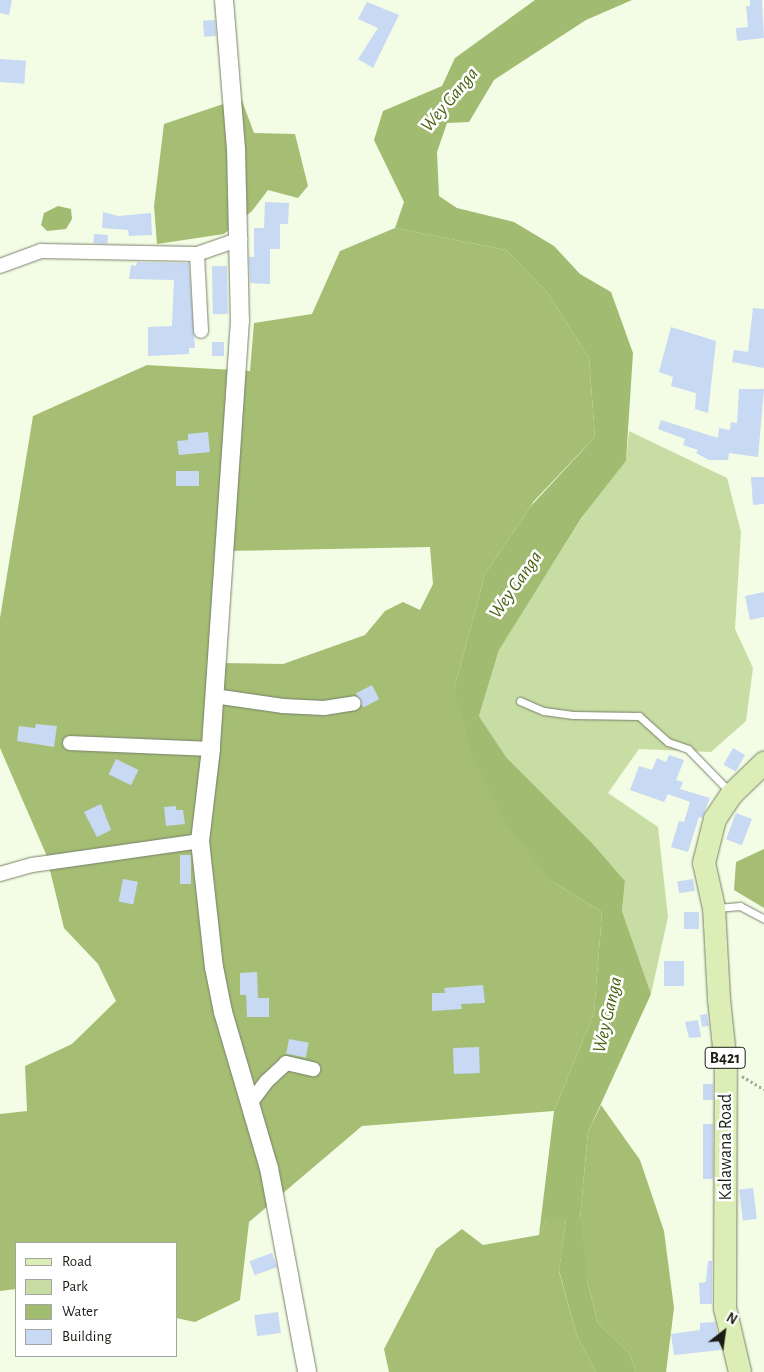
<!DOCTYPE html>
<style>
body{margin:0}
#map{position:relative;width:764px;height:1372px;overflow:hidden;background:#f3fce4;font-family:"Alegreya Sans",sans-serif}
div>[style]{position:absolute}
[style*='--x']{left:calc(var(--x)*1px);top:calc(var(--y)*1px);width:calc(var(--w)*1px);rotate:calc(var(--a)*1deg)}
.green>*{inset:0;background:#c8dda3}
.forest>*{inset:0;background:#a5be74}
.water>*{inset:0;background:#a1bb71}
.building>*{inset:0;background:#c8d9f3;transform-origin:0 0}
.path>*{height:2.5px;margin-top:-1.25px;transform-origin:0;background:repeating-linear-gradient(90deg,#a3aa97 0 2.5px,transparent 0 5px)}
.roads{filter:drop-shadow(0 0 1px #79816c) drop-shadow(0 0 1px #79816c)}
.service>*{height:7px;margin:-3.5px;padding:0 3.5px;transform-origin:3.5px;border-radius:3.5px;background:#fff}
.minor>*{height:14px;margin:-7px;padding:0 7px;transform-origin:7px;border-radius:7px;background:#fff}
.tertiary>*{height:18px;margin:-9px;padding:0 9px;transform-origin:9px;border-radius:9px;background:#fff}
.primary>*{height:22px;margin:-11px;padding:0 11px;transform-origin:11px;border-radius:11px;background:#dbeeb6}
span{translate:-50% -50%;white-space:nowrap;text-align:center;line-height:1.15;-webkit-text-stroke:5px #fff;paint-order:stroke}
.shield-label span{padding:1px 4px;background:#fff;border:1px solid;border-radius:4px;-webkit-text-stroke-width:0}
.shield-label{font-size:16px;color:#1b1e15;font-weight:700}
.street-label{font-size:18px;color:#1b1e15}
.water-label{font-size:19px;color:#4b6111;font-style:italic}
.legend{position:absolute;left:15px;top:1242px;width:162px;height:115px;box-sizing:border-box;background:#fff;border:1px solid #a4a5a1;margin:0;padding:6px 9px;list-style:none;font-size:15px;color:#1b1e15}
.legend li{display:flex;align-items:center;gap:10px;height:25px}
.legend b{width:25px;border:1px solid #a4a5a1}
.north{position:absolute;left:699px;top:1307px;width:50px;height:50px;-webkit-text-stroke:4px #fff;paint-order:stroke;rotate:30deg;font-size:14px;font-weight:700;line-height:20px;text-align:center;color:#1b1e15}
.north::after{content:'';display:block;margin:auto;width:18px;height:22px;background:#1b1e15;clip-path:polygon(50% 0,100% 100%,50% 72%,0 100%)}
</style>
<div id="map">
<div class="green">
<div style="clip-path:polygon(629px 431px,727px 478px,741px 532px,735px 629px,753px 668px,746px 721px,711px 752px,639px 749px,608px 793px,658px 827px,668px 917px,651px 994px,622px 911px,625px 881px,593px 844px,506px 757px,479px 716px,500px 647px,585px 513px,626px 461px)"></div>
</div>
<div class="forest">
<div style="clip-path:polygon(241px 98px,254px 133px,295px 134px,308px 186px,298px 198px,268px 190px,252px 211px,224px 234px,157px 244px,154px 206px,164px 124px)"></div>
<div style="clip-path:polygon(evenodd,395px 228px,506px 250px,547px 292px,589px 358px,595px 437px,534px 501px,485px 574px,454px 689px,551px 881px,602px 912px,594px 1013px,554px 1111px,362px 1126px,249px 1222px,240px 1300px,195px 1322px,176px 1318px,176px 1243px,16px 1243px,16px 1289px,0 1291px,0 1114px,27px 1111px,25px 1066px,72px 1044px,116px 1001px,98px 964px,64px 928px,46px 854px,0 748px,0 618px,33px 416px,147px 365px,250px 371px,254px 323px,312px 314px,340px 251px,395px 228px,430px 547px,433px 584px,420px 610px,403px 602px,385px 611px,365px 635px,283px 664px,216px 663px,227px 551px,430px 547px)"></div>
<div style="clip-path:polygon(764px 849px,764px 908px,734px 890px,736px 862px)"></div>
<div style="clip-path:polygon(601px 1105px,640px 1160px,664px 1231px,674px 1308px,666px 1372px,636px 1372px,629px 1353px,598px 1323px,588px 1284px,579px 1230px,588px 1132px)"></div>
<div style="clip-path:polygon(547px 1219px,566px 1219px,559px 1272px,577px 1336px,596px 1372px,389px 1372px,384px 1349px,436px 1249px,462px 1229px,483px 1245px,539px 1235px)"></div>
</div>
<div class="water">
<div style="clip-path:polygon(535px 0,632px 0,586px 20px,494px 80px,469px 122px,447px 123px,437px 152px,439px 196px,457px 208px,514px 222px,554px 246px,580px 274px,611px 292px,633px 353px,626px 461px,582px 517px,499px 650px,479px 716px,506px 757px,593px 844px,625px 881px,622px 911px,651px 994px,588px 1132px,580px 1219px,588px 1284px,598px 1323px,629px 1353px,636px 1372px,596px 1372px,577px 1336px,559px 1271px,566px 1219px,547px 1219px,539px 1235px,554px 1111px,594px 1013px,602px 912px,551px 881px,504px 820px,475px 763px,454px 689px,485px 574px,530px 507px,595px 437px,589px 358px,547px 292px,506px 250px,395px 228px,404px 202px,374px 140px,383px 111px,442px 86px,455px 58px)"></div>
<div style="clip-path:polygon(58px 206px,71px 209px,72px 219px,66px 229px,47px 231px,41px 225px,44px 213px)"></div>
</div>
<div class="building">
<div style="clip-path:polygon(0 0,12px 0,9px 15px,0 13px)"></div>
<div style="clip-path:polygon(750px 0,762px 0,764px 38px,737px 41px,736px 28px,748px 27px,746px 6px,750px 6px)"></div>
<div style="clip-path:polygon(367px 2px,399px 15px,373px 68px,358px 59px,378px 28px,358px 19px)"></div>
<div style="left:215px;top:20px;width:16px;height:12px;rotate:86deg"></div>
<div style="left:0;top:59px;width:26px;height:23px;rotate:4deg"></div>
<div style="clip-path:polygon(265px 202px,289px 203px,288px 224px,280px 224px,280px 249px,270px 249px,270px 284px,250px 283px,249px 257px,254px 257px,254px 228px,264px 228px)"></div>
<div style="clip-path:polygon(103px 212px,118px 216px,151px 213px,152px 235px,129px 236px,128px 230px,102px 228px)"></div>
<div style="left:94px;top:234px;width:14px;height:9px;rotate:4deg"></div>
<div style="clip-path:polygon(137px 262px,189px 263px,195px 348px,189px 348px,189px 354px,148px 356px,148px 327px,172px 326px,174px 280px,129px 279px,131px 265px,136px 266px)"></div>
<div style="left:227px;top:266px;width:48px;height:15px;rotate:89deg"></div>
<div style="clip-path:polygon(753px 308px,764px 309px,764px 368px,732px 362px,734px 350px,748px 352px)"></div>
<div style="clip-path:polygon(671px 327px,716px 341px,708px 413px,695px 409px,696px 393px,671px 386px,673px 377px,659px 372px)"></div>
<div style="left:212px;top:342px;width:12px;height:14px"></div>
<div style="clip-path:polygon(739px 389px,764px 389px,758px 457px,729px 453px,728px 460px,709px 460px,696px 453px,698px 450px,683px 445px,685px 439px,658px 429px,661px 420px,718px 438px,719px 428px,730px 430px,731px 422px,737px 423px)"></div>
<div style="clip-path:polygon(208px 432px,210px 452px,179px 455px,177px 441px,188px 440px,188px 434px)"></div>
<div style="left:176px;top:471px;width:23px;height:15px"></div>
<div style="clip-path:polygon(751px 477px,764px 477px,764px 504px,753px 505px)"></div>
<div style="clip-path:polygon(764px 592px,764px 617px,750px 620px,745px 596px)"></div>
<div style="left:372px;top:685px;width:16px;height:18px;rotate:63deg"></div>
<div style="clip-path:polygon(36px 724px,57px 726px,54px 747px,17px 741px,19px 726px,35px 728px)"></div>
<div style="left:733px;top:748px;width:14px;height:19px;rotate:30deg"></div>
<div style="clip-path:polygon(669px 755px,684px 760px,676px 780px,683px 782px,680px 789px,710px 798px,702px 818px,699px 817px,688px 852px,671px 847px,679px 821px,684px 822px,690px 802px,668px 794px,664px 802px,630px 790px,639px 766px,652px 770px,657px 758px,666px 762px)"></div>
<div style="left:116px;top:759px;width:25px;height:17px;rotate:26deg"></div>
<div style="clip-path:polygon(101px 804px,111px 830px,97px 837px,84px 812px)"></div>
<div style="clip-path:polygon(176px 806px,176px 810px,183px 810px,185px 824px,166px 826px,164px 807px)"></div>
<div style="left:736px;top:813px;width:17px;height:28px;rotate:21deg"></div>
<div style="left:180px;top:855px;width:11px;height:29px"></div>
<div style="left:123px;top:879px;width:15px;height:23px;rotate:11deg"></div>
<div style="left:693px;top:879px;width:12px;height:16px;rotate:81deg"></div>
<div style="left:699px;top:912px;width:17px;height:15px;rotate:90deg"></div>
<div style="left:664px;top:961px;width:20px;height:25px"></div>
<div style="clip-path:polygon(257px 972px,258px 998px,269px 998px,269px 1017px,247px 1017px,246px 995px,240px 995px,240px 973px)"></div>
<div style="clip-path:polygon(483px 985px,485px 1003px,461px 1004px,462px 1009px,432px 1011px,432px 993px,445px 993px,444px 988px)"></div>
<div style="left:707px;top:1014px;width:12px;height:7px;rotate:81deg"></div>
<div style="clip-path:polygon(698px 1020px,701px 1037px,689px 1038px,685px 1022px)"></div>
<div style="left:289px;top:1039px;width:20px;height:15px;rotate:11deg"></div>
<div style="left:479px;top:1047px;width:26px;height:26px;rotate:88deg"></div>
<div style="left:703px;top:1084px;width:10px;height:16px"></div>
<div style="left:703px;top:1124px;width:10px;height:55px"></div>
<div style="left:753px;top:1188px;width:31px;height:14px;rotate:83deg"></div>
<div style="left:272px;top:1253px;width:15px;height:24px;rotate:70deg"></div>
<div style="clip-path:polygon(708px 1261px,712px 1261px,712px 1304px,700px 1304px,699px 1283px,706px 1282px)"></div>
<div style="left:278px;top:1312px;width:21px;height:24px;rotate:82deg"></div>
<div style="clip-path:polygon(715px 1322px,721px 1350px,674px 1355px,671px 1334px,700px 1330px,700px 1323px)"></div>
</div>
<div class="path">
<div style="--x:742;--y:1076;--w:26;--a:31"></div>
</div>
<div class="roads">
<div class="service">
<div style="--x:520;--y:701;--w:26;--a:23"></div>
<div style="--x:544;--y:711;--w:29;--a:8"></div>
<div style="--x:573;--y:715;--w:66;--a:0.9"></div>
<div style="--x:639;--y:716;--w:39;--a:42"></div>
<div style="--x:668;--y:742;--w:21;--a:19"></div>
<div style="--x:688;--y:749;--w:60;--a:45.7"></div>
<div style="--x:717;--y:908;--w:23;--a:-5"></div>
<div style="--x:740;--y:906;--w:27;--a:28"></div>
</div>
<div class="minor">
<div style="--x:197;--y:254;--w:77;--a:87"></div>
<div style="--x:0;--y:266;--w:44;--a:-20.1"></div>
<div style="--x:41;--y:251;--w:156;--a:1.1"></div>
<div style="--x:197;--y:254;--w:46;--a:-19.2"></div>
<div style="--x:214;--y:696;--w:70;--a:8.2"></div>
<div style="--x:283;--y:706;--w:41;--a:2.8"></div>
<div style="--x:324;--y:708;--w:30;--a:-9"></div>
<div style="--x:70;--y:743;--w:141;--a:2.4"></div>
<div style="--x:0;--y:874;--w:33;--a:-16"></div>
<div style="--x:32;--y:865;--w:170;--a:-8.1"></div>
<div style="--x:251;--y:1102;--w:26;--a:-53"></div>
<div style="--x:267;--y:1081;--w:26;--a:-43"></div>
<div style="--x:286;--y:1063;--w:28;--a:13"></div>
</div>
<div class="tertiary">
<div style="--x:224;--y:0;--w:148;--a:85.4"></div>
<div style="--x:236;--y:148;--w:172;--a:88.7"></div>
<div style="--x:240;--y:320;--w:430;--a:93.9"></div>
<div style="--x:211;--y:749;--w:93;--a:96.8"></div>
<div style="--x:200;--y:841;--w:127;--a:83.7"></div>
<div style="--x:214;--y:967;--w:46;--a:78.7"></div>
<div style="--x:223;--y:1012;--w:163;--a:73.6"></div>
<div style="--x:269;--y:1168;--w:208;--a:79.4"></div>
</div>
<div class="primary">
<div style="--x:740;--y:1372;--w:66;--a:-103.2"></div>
<div style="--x:725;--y:1308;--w:242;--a:-89.8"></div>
<div style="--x:726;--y:1066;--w:67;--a:-96"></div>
<div style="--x:719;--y:999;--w:91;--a:-93.1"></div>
<div style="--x:714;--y:908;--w:46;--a:-102.5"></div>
<div style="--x:704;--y:863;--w:45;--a:-76"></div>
<div style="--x:715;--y:819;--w:30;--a:-56"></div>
<div style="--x:732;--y:794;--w:45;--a:-44.1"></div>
</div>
</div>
<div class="shield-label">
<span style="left:725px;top:1058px">B421</span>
</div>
<div class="street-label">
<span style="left:726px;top:1147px;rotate:-90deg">Kalawana Road</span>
</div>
<div class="water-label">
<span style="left:450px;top:100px;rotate:-50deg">Wey Ganga</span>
<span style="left:516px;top:585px;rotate:-55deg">Wey Ganga</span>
<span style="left:608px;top:1015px;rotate:-77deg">Wey Ganga</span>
</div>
<ul class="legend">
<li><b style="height:6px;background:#dbeeb6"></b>Road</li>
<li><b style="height:14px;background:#c8dda3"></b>Park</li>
<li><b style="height:14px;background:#a1bb71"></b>Water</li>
<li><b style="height:14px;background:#c8d9f3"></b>Building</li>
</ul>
<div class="north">N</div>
</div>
